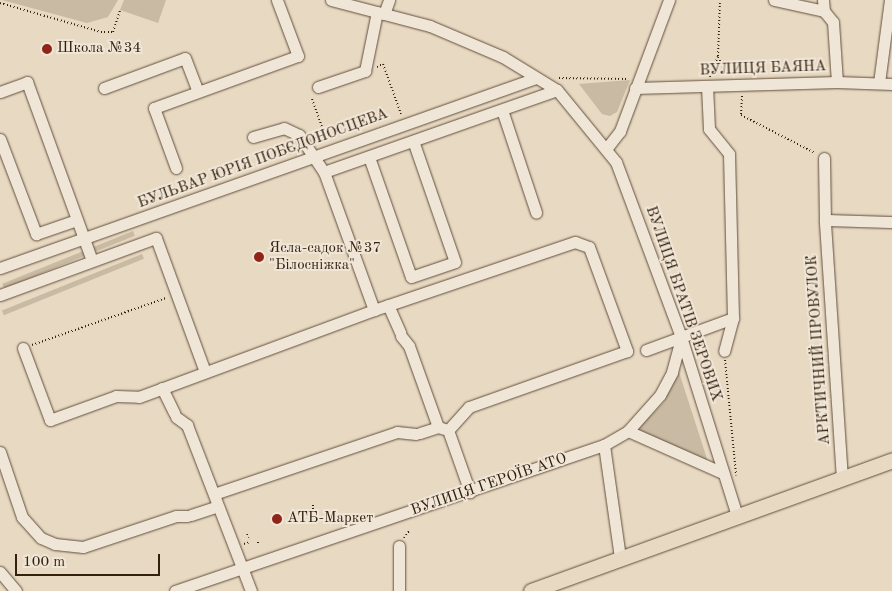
<!DOCTYPE html>
<meta charset="utf-8">
<style>
body{margin:0}
#map{position:relative;width:892px;height:591px;overflow:hidden;background:#e8d9c2;font-family:"Old Standard TT",serif}
div>[style]{position:absolute}
[style*='--x']{left:calc(var(--x)*1px);top:calc(var(--y)*1px);width:calc(var(--w)*1px);rotate:calc(var(--a)*1deg)}
.green>*{inset:0;background:#c9baa3;transform-origin:0 0}
.path>*{height:2px;margin-top:-1px;transform-origin:0;background:repeating-linear-gradient(90deg,#34200e 0 1px,transparent 0 3.5px)}
.roads{filter:drop-shadow(0 0 1px #614e3b) drop-shadow(0 0 1px #614e3b)}
.minor>*{height:11px;margin:-5.5px;padding:0 5.5px;transform-origin:5.5px;border-radius:5.5px;background:#f0e6d7}
.major>*{height:15px;margin:-7.5px;padding:0 7.5px;transform-origin:7.5px;border-radius:7.5px;background:#e8d9c2}
.dots>*{width:14px;height:14px;translate:-50% -50%;box-sizing:border-box;border:2px solid #f0e6d7;border-radius:50%}
span{translate:-50% -50%;white-space:nowrap;text-align:center;line-height:1.15;-webkit-text-stroke:4px #f0e6d7;paint-order:stroke}
.poi-label{font-size:15px;color:#34200e}
.left{translate:0 -50%;text-align:left}
.street-label{font-size:15px;color:#34200e}
.scale{position:absolute;left:15px;top:554px;width:145px;height:22px;box-sizing:border-box;border:2px solid #34200e;border-top:0;padding-left:6px;font-size:15px;line-height:18px;white-space:nowrap;color:#34200e;-webkit-text-stroke:4px #f0e6d7;paint-order:stroke}
</style>
<div id="map">
<div class="green">
<div style="clip-path:polygon(2px 0,118px 0,108px 17px,87px 23px)"></div>
<div style="clip-path:polygon(124px 0,166px 0,158px 23px,120px 10px)"></div>
<div style="clip-path:polygon(630px 80px,617px 112px,610px 116px,602px 114px,579px 84px)"></div>
<div style="left:133px;top:231px;width:5px;height:141px;rotate:68deg"></div>
<div style="left:142px;top:254px;width:5px;height:151px;rotate:68deg"></div>
<div style="clip-path:polygon(678px 369px,710px 468px,634px 433px,664px 402px)"></div>
</div>
<div class="path">
<div style="--x:0;--y:3;--w:105;--a:16"></div>
<div style="--x:101;--y:32;--w:12;--a:0"></div>
<div style="--x:113;--y:32;--w:23;--a:-72"></div>
<div style="--x:718;--y:57;--w:20;--a:60"></div>
<div style="--x:377;--y:67;--w:7;--a:-27"></div>
<div style="--x:383;--y:64;--w:53;--a:70.2"></div>
<div style="--x:710;--y:77;--w:22;--a:-69"></div>
<div style="--x:718;--y:56;--w:56;--a:-88"></div>
<div style="--x:559;--y:78;--w:70;--a:0.8"></div>
<div style="--x:742;--y:96;--w:19;--a:93"></div>
<div style="--x:741;--y:115;--w:83;--a:27.2"></div>
<div style="--x:312;--y:99;--w:45;--a:70.3"></div>
<div style="--x:32;--y:345;--w:142;--a:-19.3"></div>
<div style="--x:725;--y:360;--w:116;--a:84.5"></div>
<div style="--x:313;--y:505;--w:11;--a:90"></div>
<div style="--x:247;--y:534;--w:4;--a:63"></div>
<div style="--x:404;--y:538;--w:9;--a:-54"></div>
<div style="--x:258;--y:543;--w:3;--a:-90"></div>
<div style="--x:244;--y:544;--w:6;--a:-18"></div>
</div>
<div class="roads">
<div class="minor">
<div style="--x:331;--y:0;--w:102;--a:14.7"></div>
<div style="--x:430;--y:26;--w:79;--a:23"></div>
<div style="--x:503;--y:57;--w:63;--a:31.4"></div>
<div style="--x:557;--y:90;--w:93;--a:50.7"></div>
<div style="--x:616;--y:162;--w:187;--a:69.6"></div>
<div style="--x:681;--y:337;--w:188;--a:72.6"></div>
<div style="--x:774;--y:0;--w:51;--a:12.4"></div>
<div style="--x:823;--y:0;--w:11;--a:85"></div>
<div style="--x:824;--y:11;--w:14;--a:51"></div>
<div style="--x:833;--y:22;--w:60;--a:86.2"></div>
<div style="--x:384;--y:14;--w:15;--a:-70"></div>
<div style="--x:879;--y:83;--w:84;--a:-82.5"></div>
<div style="--x:707;--y:86;--w:43;--a:87.3"></div>
<div style="--x:709;--y:129;--w:32;--a:51"></div>
<div style="--x:729;--y:154;--w:164;--a:88.6"></div>
<div style="--x:733;--y:318;--w:34;--a:105"></div>
<div style="--x:318;--y:87;--w:50;--a:-18.8"></div>
<div style="--x:365;--y:71;--w:60;--a:-78.5"></div>
<div style="--x:104;--y:88;--w:86;--a:-20.3"></div>
<div style="--x:185;--y:58;--w:36;--a:69"></div>
<div style="--x:635;--y:88;--w:202;--a:-1.7"></div>
<div style="--x:837;--y:82;--w:55;--a:2.1"></div>
<div style="--x:0;--y:92;--w:29;--a:-20"></div>
<div style="--x:27;--y:82;--w:190;--a:70"></div>
<div style="--x:502;--y:110;--w:108;--a:71.6"></div>
<div style="--x:253;--y:137;--w:32;--a:-16"></div>
<div style="--x:284;--y:128;--w:17;--a:25"></div>
<div style="--x:299;--y:135;--w:45;--a:56"></div>
<div style="--x:324;--y:172;--w:147;--a:70.1"></div>
<div style="--x:0;--y:139;--w:102;--a:69.2"></div>
<div style="--x:36;--y:234;--w:43;--a:-18.9"></div>
<div style="--x:606;--y:149;--w:23;--a:-52"></div>
<div style="--x:620;--y:131;--w:140;--a:-69.5"></div>
<div style="--x:369;--y:157;--w:127;--a:70.7"></div>
<div style="--x:411;--y:277;--w:46;--a:-18.8"></div>
<div style="--x:455;--y:262;--w:128;--a:-109.1"></div>
<div style="--x:824;--y:158;--w:62;--a:89.1"></div>
<div style="--x:176;--y:168;--w:64;--a:-110.1"></div>
<div style="--x:154;--y:108;--w:153;--a:-19.9"></div>
<div style="--x:298;--y:56;--w:60;--a:-110.6"></div>
<div style="--x:324;--y:172;--w:247;--a:-19.4"></div>
<div style="--x:0;--y:268;--w:569;--a:-19.52"></div>
<div style="--x:0;--y:295;--w:166;--a:-20.1"></div>
<div style="--x:156;--y:238;--w:143;--a:69.9"></div>
<div style="--x:388;--y:305;--w:30;--a:66"></div>
<div style="--x:401;--y:336;--w:13;--a:51"></div>
<div style="--x:409;--y:346;--w:86;--a:70.3"></div>
<div style="--x:23;--y:348;--w:77;--a:69.4"></div>
<div style="--x:50;--y:420;--w:70;--a:-20"></div>
<div style="--x:116;--y:396;--w:23;--a:2"></div>
<div style="--x:139;--y:397;--w:251;--a:-20.3"></div>
<div style="--x:374;--y:310;--w:212;--a:-18.7"></div>
<div style="--x:575;--y:242;--w:15;--a:20"></div>
<div style="--x:589;--y:247;--w:111;--a:69.9"></div>
<div style="--x:627;--y:351;--w:168;--a:160.5"></div>
<div style="--x:469;--y:407;--w:31;--a:132"></div>
<div style="--x:646;--y:350;--w:93;--a:-20.2"></div>
<div style="--x:162;--y:388;--w:28;--a:64"></div>
<div style="--x:176;--y:417;--w:14;--a:36"></div>
<div style="--x:187;--y:425;--w:178;--a:68.9"></div>
<div style="--x:448;--y:430;--w:66;--a:70.5"></div>
<div style="--x:628;--y:431;--w:104;--a:23.9"></div>
<div style="--x:420;--y:433;--w:19;--a:-18"></div>
<div style="--x:438;--y:427;--w:6;--a:18"></div>
<div style="--x:604;--y:445;--w:113;--a:81.9"></div>
<div style="--x:0;--y:452;--w:69;--a:71.3"></div>
<div style="--x:22;--y:517;--w:28;--a:48"></div>
<div style="--x:41;--y:538;--w:15;--a:23"></div>
<div style="--x:55;--y:544;--w:28;--a:6"></div>
<div style="--x:83;--y:547;--w:98;--a:-18.4"></div>
<div style="--x:176;--y:516;--w:11;--a:0"></div>
<div style="--x:842;--y:479;--w:260;--a:-93.8"></div>
<div style="--x:825;--y:220;--w:67;--a:1.7"></div>
<div style="--x:214;--y:494;--w:193;--a:-18.7"></div>
<div style="--x:397;--y:432;--w:19;--a:6"></div>
<div style="--x:191;--y:515;--w:28;--a:-18"></div>
<div style="--x:0;--y:572;--w:25;--a:50"></div>
<div style="--x:175;--y:591;--w:453;--a:-18.8"></div>
<div style="--x:604;--y:445;--w:28;--a:-30"></div>
<div style="--x:628;--y:431;--w:48;--a:-48.4"></div>
<div style="--x:660;--y:395;--w:26;--a:-62"></div>
<div style="--x:672;--y:372;--w:34;--a:-75"></div>
<div style="--x:399;--y:591;--w:45;--a:-90"></div>
</div>
<div class="major">
<div style="--x:531;--y:591;--w:384;--a:-19.9"></div>
</div>
</div>
<div class="dots">
<div style="left:47px;top:49px;background:#8f2418"></div>
<div style="left:259px;top:257px;background:#8f2418"></div>
<div style="left:277px;top:519px;background:#8f2418"></div>
</div>
<div class="poi-label">
<span class="left" style="left:57px;top:49px">Школа №34</span>
<span class="left" style="left:269px;top:257px">Ясла-садок №37<br>"Білосніжка"</span>
<span class="left" style="left:287px;top:519px">АТБ-Маркет</span>
</div>
<div class="street-label">
<span style="left:763px;top:69px;rotate:-2deg">ВУЛИЦЯ БАЯНА</span>
<span style="left:263px;top:159px;rotate:-20deg">БУЛЬВАР ЮРІЯ ПОБЄДОНОСЦЕВА</span>
<span style="left:683px;top:304px;rotate:71deg">ВУЛИЦЯ БРАТІВ ЗЕРОВИХ</span>
<span style="left:819px;top:350px;rotate:-94deg">АРКТИЧНИЙ ПРОВУЛОК</span>
<span style="left:489px;top:485px;rotate:-19deg">ВУЛИЦЯ ГЕРОЇВ АТО</span>
</div>
<div class="scale">100 m</div>
</div>
